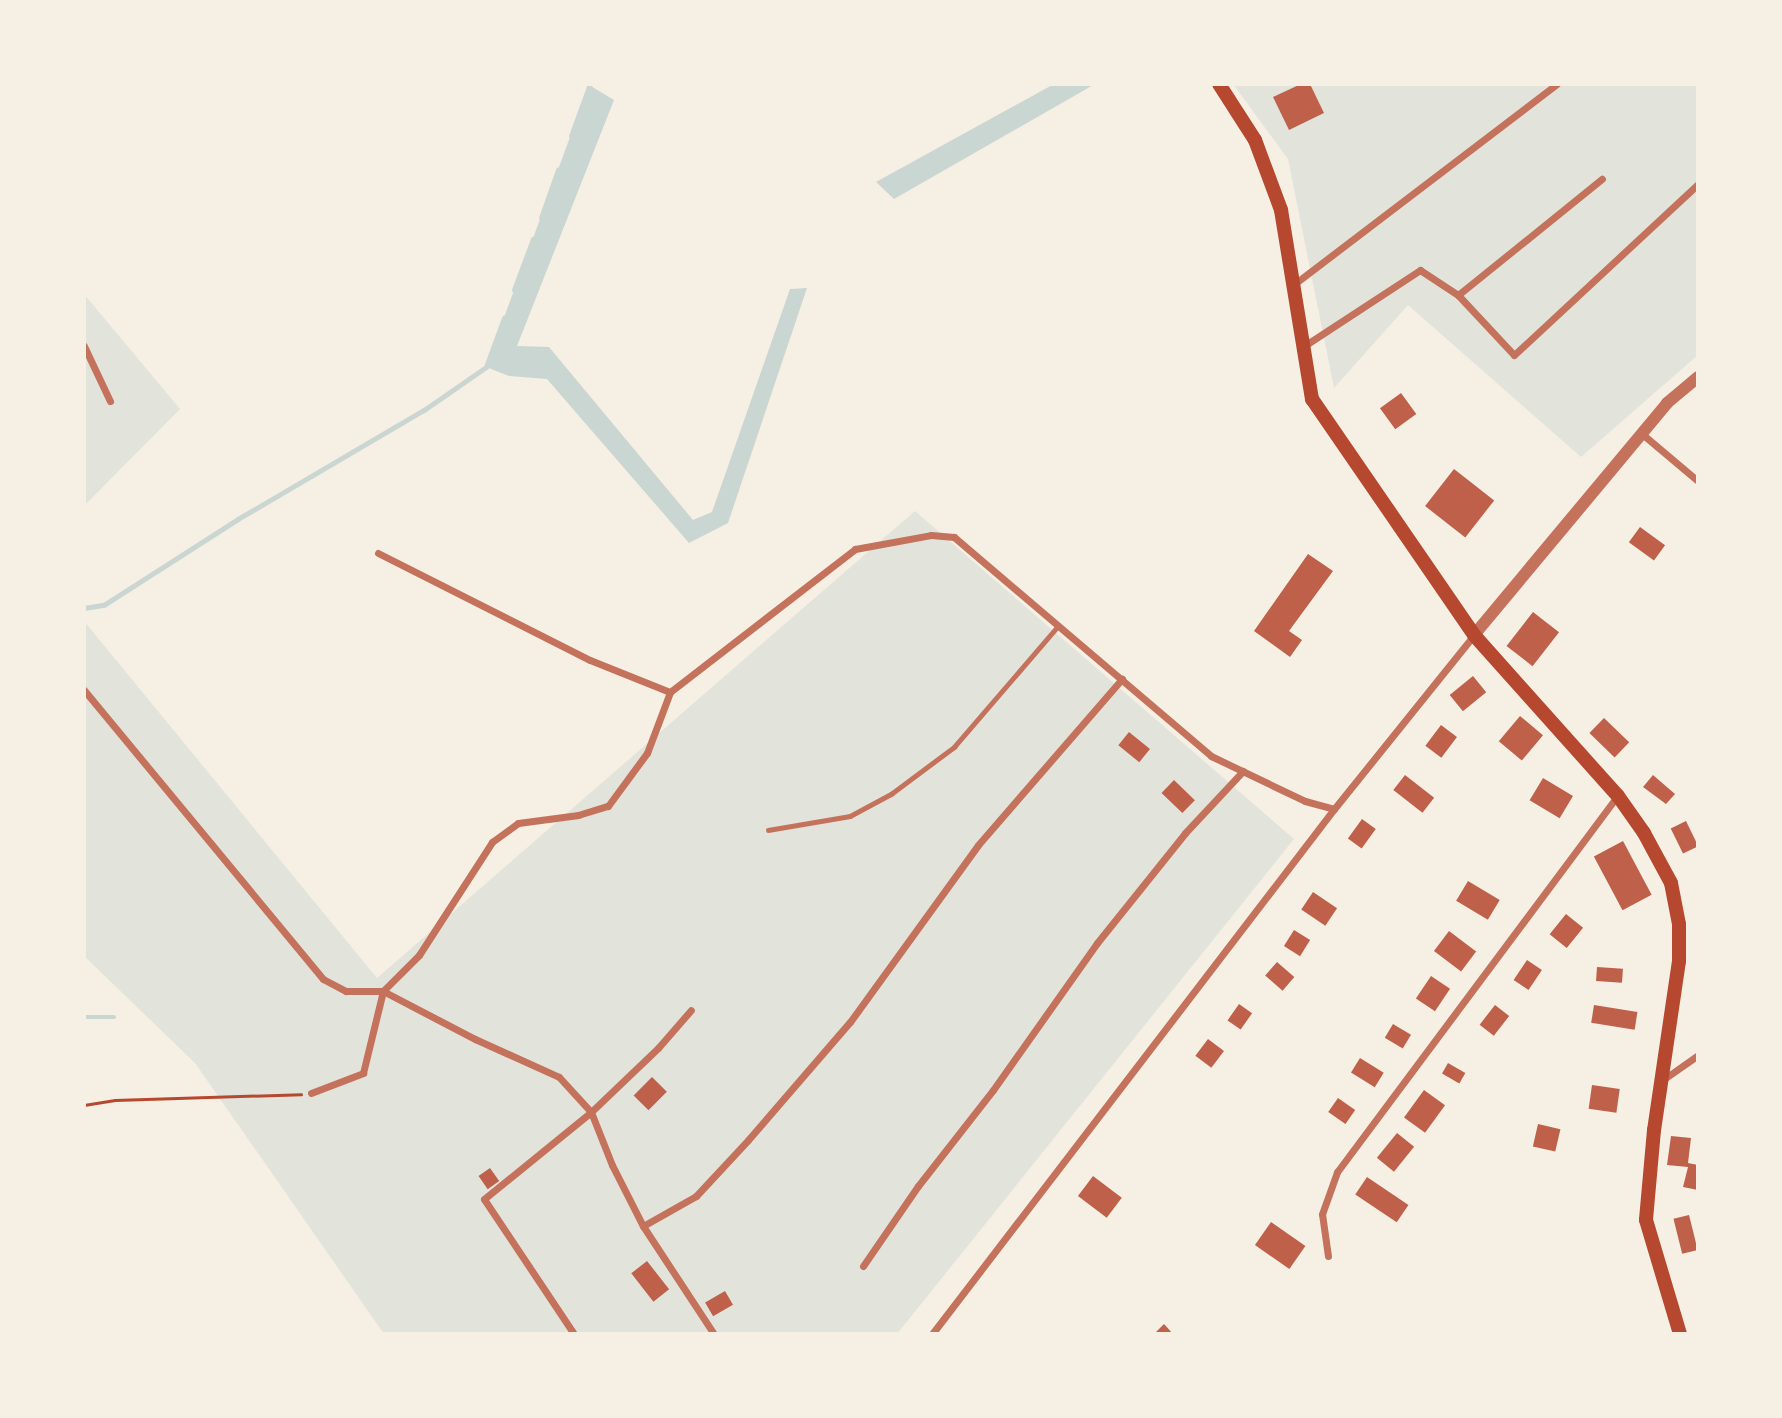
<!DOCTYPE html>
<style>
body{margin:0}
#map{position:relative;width:1782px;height:1418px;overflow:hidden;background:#f6efe4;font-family:Overpass,sans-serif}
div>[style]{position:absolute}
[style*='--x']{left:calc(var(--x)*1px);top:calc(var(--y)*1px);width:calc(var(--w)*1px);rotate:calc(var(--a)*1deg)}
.green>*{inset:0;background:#e2e4dc}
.water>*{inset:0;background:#c9d6d2}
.stream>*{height:4.5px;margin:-2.25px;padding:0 2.25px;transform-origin:2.25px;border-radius:2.25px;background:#c9d6d2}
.building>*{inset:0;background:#bf614a;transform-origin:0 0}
.path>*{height:2.5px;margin:-1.25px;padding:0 1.25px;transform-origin:1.25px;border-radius:1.25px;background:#b5482f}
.service>*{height:4.5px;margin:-2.25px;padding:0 2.25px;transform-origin:2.25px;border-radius:2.25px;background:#c5725c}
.minor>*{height:7px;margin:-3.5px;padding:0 3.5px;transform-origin:3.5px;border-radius:3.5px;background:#c5725c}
.tertiary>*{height:12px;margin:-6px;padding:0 6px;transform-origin:6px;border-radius:6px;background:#c5725c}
.secondary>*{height:14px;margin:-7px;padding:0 7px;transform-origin:7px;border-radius:7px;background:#b5482f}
span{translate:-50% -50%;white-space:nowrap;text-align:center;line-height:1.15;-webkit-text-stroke:7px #f6efe4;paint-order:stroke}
.frame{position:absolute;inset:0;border:86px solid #f6efe4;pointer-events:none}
</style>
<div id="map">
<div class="green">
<div style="clip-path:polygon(1233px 84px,1698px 84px,1698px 355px,1581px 457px,1408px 305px,1334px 388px,1288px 159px)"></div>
<div style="clip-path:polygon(84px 294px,180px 409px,84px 506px)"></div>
<div style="clip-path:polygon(915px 511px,1294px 839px,897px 1334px,384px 1334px,195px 1063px,84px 956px,84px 621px,377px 978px)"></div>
</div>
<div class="water">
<div style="clip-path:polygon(1054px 84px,1095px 84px,894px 199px,876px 182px)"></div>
<div style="clip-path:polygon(589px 85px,614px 100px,517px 346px,549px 347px,693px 520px,712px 512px,790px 289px,807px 288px,728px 523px,689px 543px,547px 379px,509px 376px,486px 367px)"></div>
</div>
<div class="stream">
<div style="--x:571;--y:136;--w:55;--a:-69.9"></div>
<div style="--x:541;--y:218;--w:51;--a:-70.5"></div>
<div style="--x:514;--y:290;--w:54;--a:-69.6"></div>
<div style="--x:84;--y:608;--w:20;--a:-9"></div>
<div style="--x:104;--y:605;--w:159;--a:-32.7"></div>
<div style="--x:238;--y:519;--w:216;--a:-30.4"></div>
<div style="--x:424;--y:410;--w:75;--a:-34.7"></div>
<div style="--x:486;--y:367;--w:52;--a:-69.8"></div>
<div style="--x:84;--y:1017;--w:30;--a:0"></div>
</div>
<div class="building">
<div style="clip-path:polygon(1301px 84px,1310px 84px,1324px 113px,1289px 130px,1273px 97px)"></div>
<div style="left:1401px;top:393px;width:26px;height:26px;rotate:54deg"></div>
<div style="left:1454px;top:469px;width:51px;height:47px;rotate:38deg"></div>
<div style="left:1640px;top:527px;width:31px;height:19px;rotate:36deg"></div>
<div style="clip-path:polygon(1308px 554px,1333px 571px,1289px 631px,1302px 640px,1290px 657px,1254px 631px)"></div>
<div style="left:1533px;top:612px;width:33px;height:43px;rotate:38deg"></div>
<div style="left:1473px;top:676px;width:21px;height:30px;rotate:51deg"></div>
<div style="left:1520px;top:716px;width:30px;height:33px;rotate:40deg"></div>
<div style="left:1604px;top:718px;width:35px;height:21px;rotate:44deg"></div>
<div style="left:1441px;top:725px;width:20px;height:26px;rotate:37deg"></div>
<div style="left:1129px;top:732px;width:27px;height:17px;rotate:39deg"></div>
<div style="left:1405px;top:775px;width:37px;height:19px;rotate:38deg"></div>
<div style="clip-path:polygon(1653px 775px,1675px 794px,1666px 804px,1643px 787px)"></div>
<div style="left:1543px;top:778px;width:35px;height:26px;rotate:31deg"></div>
<div style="left:1174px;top:780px;width:29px;height:18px;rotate:44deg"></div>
<div style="left:1362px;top:819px;width:17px;height:24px;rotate:36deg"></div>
<div style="left:1686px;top:821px;width:28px;height:17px;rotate:64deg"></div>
<div style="left:1623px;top:841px;width:61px;height:33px;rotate:62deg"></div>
<div style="left:1468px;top:881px;width:37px;height:23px;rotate:31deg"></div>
<div style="left:1313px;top:892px;width:29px;height:21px;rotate:34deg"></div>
<div style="left:1566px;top:914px;width:22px;height:26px;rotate:39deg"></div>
<div style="left:1294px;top:930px;width:19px;height:19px;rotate:32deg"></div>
<div style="left:1449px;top:931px;width:34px;height:25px;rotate:37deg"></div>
<div style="left:1527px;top:960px;width:18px;height:24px;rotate:34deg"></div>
<div style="left:1277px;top:962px;width:23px;height:18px;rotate:41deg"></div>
<div style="left:1597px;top:967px;width:26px;height:14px;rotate:4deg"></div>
<div style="left:1431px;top:976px;width:23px;height:27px;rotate:34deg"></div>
<div style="left:1239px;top:1004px;width:16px;height:20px;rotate:35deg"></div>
<div style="left:1495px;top:1005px;width:18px;height:25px;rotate:38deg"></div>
<div style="left:1594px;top:1005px;width:44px;height:18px;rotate:9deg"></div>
<div style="left:1393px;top:1024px;width:21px;height:16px;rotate:31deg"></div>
<div style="left:1208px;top:1039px;width:20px;height:21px;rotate:37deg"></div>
<div style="left:1360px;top:1058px;width:28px;height:17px;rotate:32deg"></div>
<div style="left:1448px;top:1063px;width:20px;height:12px;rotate:30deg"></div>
<div style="left:652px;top:1077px;width:21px;height:26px;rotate:45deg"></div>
<div style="left:1592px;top:1085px;width:28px;height:24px;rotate:8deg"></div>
<div style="left:1424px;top:1090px;width:26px;height:34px;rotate:36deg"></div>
<div style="left:1338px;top:1098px;width:21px;height:17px;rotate:35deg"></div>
<div style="left:1538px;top:1124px;width:23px;height:23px;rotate:13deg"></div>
<div style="left:1397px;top:1133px;width:22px;height:32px;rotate:39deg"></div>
<div style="clip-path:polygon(1671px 1136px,1691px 1138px,1688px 1163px,1698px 1165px,1698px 1190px,1683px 1187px,1688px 1167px,1667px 1165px)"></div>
<div style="left:490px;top:1168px;width:16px;height:14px;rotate:55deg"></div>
<div style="left:1093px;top:1176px;width:36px;height:25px;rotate:37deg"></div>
<div style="left:1367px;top:1177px;width:50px;height:21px;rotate:34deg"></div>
<div style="left:1689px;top:1215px;width:36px;height:16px;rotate:76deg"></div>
<div style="left:1271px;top:1222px;width:42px;height:28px;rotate:35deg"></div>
<div style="left:647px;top:1261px;width:36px;height:20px;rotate:52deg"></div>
<div style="left:725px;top:1291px;width:16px;height:23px;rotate:60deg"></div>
<div style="clip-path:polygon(1164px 1324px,1173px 1334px,1154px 1334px)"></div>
</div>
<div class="path">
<div style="--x:84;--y:1105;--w:31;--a:-9"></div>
<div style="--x:115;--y:1100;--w:186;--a:-1.8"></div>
</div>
<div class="service">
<div style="--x:768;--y:830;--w:83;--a:-9.7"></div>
<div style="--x:850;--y:816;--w:47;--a:-28.2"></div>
<div style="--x:891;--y:794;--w:79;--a:-36.7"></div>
<div style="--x:954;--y:747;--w:160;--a:-49.3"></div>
</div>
<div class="minor">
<div style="--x:1293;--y:285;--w:332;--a:-37.3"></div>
<div style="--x:1458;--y:295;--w:185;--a:-38.9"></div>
<div style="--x:84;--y:346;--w:61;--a:64.7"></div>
<div style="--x:1304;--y:346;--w:139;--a:-33.2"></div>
<div style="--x:1420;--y:270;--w:45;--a:33.3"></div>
<div style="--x:1458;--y:295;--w:82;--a:47"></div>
<div style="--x:1514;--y:355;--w:251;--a:-42.9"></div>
<div style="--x:1641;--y:433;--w:75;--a:40.1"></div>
<div style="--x:378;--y:553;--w:237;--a:26.8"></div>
<div style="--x:590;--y:660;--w:86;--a:21.8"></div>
<div style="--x:670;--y:692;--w:234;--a:-37.7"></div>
<div style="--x:855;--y:549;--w:77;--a:-10.4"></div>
<div style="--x:931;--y:535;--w:23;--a:5"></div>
<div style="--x:954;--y:537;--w:338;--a:40.4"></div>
<div style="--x:1211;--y:756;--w:104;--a:25.6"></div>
<div style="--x:1305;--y:801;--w:30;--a:15"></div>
<div style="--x:84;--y:690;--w:375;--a:50.4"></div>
<div style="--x:323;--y:979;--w:26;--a:28"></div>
<div style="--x:346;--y:991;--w:37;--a:0"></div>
<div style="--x:383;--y:991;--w:104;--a:27.6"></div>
<div style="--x:475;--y:1039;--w:92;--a:24.3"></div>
<div style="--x:559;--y:1077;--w:47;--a:47.6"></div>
<div style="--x:591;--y:1112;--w:57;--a:68.4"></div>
<div style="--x:612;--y:1165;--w:68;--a:63.1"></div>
<div style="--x:643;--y:1226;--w:129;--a:56.7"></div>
<div style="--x:1664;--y:1079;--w:42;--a:-35.2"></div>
<div style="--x:311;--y:1093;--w:56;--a:-21"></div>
<div style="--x:363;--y:1073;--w:84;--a:-76.3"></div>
<div style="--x:383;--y:991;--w:51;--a:-45"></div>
<div style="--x:419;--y:955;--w:135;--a:-57.1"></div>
<div style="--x:492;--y:842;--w:32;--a:-36"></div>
<div style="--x:518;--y:823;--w:61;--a:-7.6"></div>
<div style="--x:578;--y:815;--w:31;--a:-17"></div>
<div style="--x:608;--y:806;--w:66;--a:-53.7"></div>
<div style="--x:647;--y:753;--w:65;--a:-69.3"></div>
<div style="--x:643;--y:1226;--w:61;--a:-29.5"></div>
<div style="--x:696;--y:1196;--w:76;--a:-47.1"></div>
<div style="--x:748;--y:1140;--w:156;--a:-49.2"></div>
<div style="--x:850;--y:1022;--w:218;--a:-54.1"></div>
<div style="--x:978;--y:845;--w:220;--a:-49.1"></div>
<div style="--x:1328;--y:1256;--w:42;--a:-98.1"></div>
<div style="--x:1322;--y:1214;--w:45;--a:-70.3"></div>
<div style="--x:1337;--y:1172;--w:468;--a:-53.3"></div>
<div style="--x:863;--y:1266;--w:97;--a:-55.5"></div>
<div style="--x:918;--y:1186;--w:122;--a:-52"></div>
<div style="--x:993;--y:1090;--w:180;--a:-54.7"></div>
<div style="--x:1097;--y:943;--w:141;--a:-51.3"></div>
<div style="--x:1185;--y:833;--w:85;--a:-46.9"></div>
<div style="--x:574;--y:1334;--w:162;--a:-123.7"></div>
<div style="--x:484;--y:1199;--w:138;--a:-39.1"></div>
<div style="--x:591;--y:1112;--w:93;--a:-43.7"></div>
<div style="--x:658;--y:1048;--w:50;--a:-49"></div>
<div style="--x:932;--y:1334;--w:661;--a:-52.56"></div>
<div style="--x:1334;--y:809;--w:223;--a:-51.2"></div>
</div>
<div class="tertiary">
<div style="--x:1474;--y:635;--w:302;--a:-50.2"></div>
<div style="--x:1667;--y:403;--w:40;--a:-40"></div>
</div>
<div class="secondary">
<div style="--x:1219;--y:84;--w:67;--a:57.3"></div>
<div style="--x:1255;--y:140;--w:75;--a:69.6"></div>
<div style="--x:1281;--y:210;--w:192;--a:80.7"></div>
<div style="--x:1312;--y:399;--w:286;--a:55.5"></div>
<div style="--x:1474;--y:635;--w:216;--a:48.2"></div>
<div style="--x:1618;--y:796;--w:45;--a:54.9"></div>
<div style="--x:1644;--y:833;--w:57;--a:61.6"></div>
<div style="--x:1671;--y:883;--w:42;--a:79"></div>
<div style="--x:1679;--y:924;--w:37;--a:90"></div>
<div style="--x:1679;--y:961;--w:171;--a:98.4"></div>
<div style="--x:1654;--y:1130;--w:90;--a:95.1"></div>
<div style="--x:1646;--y:1220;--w:119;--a:73.4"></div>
</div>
<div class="frame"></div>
</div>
